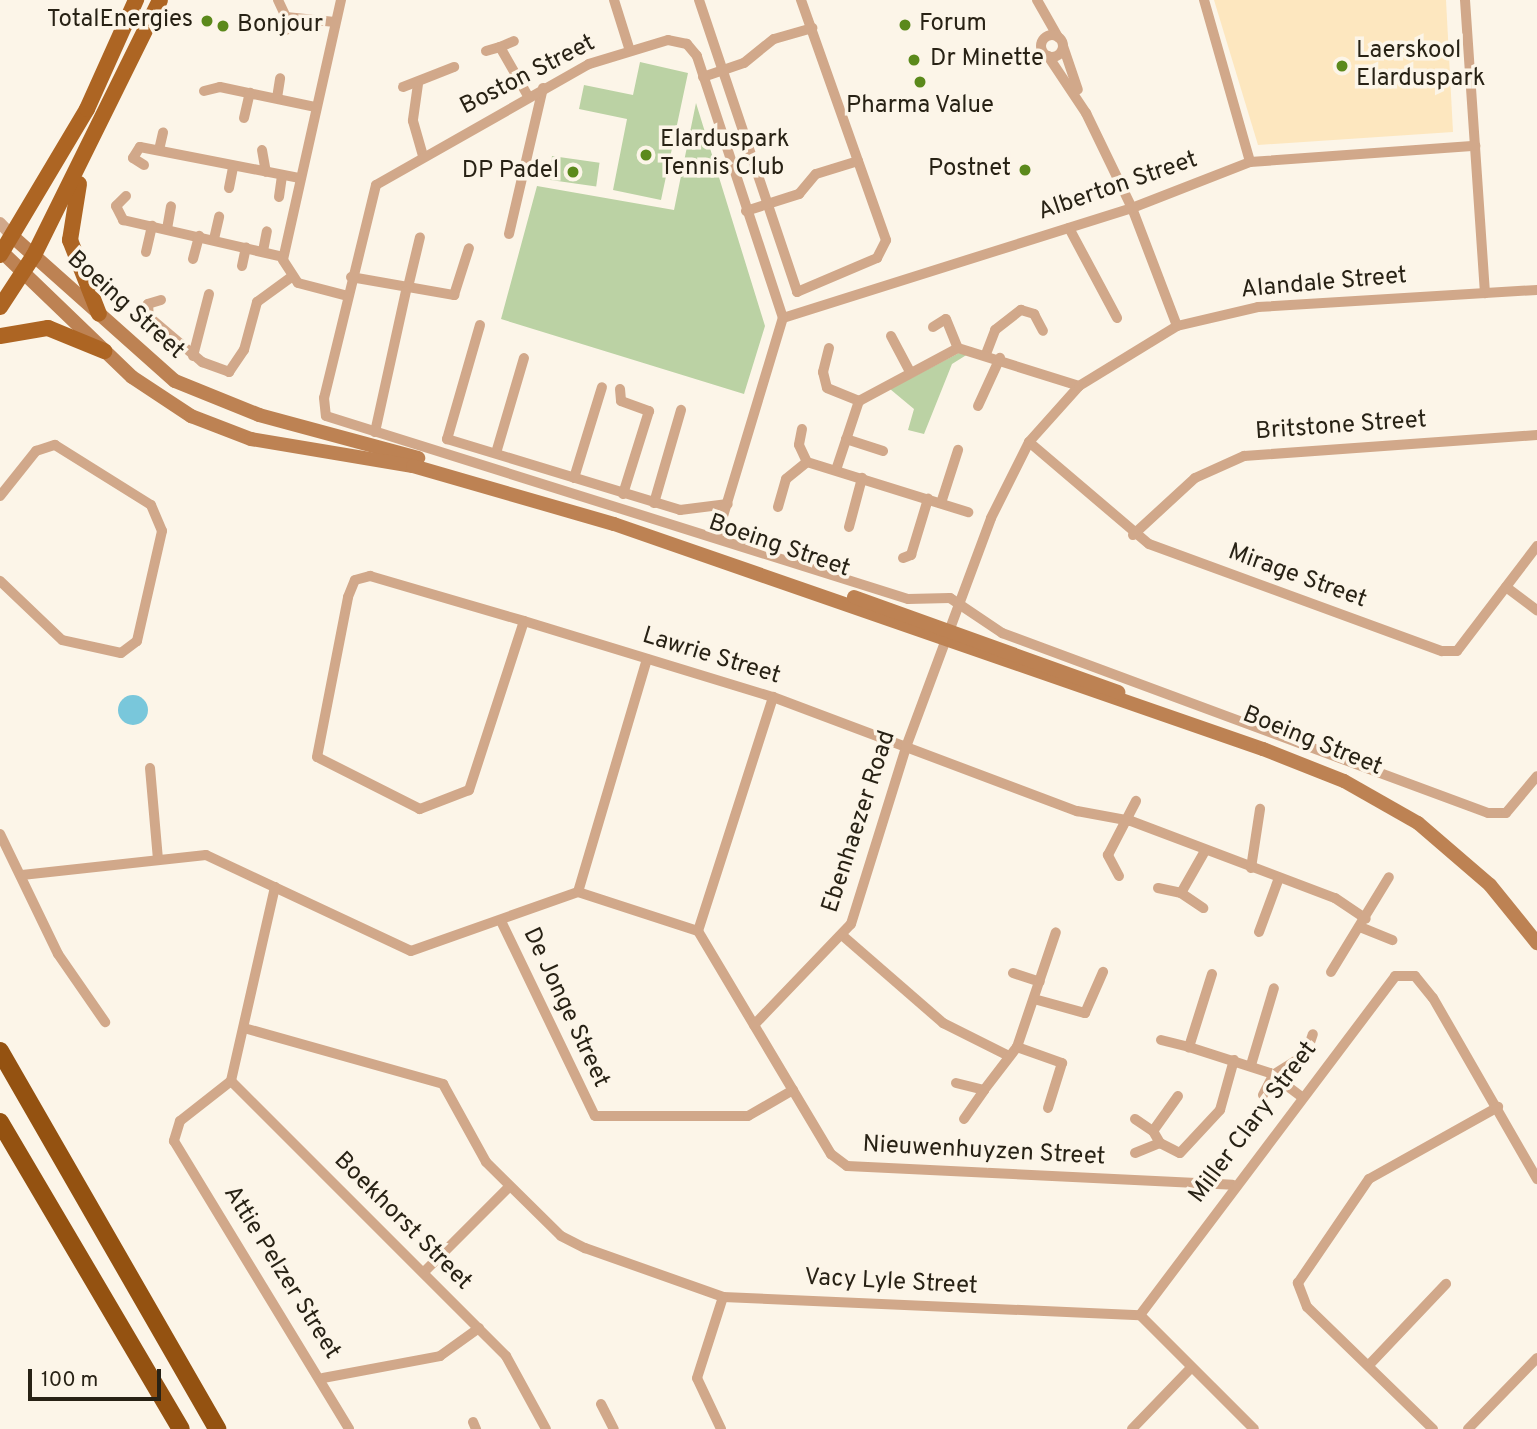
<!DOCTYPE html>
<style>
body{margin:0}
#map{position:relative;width:1537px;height:1429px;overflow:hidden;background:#fcf5e8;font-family:Overpass,sans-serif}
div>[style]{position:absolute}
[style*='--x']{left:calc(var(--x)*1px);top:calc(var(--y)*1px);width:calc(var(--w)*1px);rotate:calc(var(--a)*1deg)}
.built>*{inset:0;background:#fde7bf}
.green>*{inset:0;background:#bbd2a4;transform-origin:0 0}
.water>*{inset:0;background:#79c7db}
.round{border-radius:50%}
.minor>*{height:10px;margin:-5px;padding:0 5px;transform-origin:5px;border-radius:5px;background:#d1a88a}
.minor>.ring{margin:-5px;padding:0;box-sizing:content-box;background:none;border:10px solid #d1a88a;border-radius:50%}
.tertiary>*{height:12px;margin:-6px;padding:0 6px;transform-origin:6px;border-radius:6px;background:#d1a88a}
.secondary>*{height:14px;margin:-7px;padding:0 7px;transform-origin:7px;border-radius:7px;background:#bd8253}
.primary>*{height:16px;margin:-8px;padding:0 8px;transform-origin:8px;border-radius:8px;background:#ad6523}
.motorway>*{height:18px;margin:-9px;padding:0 9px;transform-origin:9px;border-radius:9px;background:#945211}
.dots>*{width:19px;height:19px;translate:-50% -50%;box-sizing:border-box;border:4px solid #fcf5e8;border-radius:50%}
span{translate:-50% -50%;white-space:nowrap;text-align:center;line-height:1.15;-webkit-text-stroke:7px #fcf5e8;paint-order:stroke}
.poi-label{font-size:24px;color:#282215}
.right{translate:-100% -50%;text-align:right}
.left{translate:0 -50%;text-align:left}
.street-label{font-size:24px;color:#282215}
.scale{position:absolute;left:28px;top:1369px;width:133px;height:32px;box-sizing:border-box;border:4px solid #282215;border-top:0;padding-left:9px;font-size:21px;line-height:24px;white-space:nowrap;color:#282215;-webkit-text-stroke:5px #fcf5e8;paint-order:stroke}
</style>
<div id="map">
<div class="built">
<div style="clip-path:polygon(1214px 0,1446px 0,1453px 132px,1258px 145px)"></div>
</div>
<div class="green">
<div style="clip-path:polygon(640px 62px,688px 73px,661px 200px,613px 190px,627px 119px,579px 109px,584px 85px,633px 95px)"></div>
<div style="clip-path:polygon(696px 103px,765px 326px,744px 394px,501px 319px,537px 186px,674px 210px)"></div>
<div style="left:552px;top:156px;width:48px;height:24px;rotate:8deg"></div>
<div style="clip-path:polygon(959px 353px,968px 354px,952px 364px,924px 434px,908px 430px,914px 409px,890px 389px)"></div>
</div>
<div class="water">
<div class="round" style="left:118px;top:695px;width:30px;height:30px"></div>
</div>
<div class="minor">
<div style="--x:278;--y:0;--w:19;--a:65"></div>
<div style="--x:286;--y:17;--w:49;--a:5.8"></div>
<div style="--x:341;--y:0;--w:266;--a:102.6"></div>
<div style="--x:283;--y:260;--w:27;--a:57"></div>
<div style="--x:298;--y:283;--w:52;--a:14.6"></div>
<div style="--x:614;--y:0;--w:53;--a:72.6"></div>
<div style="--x:699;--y:0;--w:308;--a:71.4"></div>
<div style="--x:797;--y:292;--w:87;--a:-23"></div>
<div style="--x:877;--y:258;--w:20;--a:-63"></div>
<div style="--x:886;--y:240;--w:255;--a:-109.5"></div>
<div style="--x:1037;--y:0;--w:43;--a:60.4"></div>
<div style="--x:1204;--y:0;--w:168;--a:74.1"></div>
<div style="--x:1465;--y:0;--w:294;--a:86.1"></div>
<div style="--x:286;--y:30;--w:13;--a:-90"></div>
<div class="ring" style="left:1041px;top:35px;width:12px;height:12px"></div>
<div style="--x:1063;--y:46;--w:46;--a:71.2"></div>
<div style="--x:500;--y:47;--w:15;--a:-23"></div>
<div style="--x:486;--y:51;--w:15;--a:-16"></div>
<div style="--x:500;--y:47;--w:56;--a:60.3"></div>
<div style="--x:1048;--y:56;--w:69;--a:56.3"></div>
<div style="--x:1086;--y:113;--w:106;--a:64.2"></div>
<div style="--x:1132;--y:208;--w:126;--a:69.1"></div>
<div style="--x:703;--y:77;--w:43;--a:-18.9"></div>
<div style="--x:744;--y:63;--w:38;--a:-39"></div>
<div style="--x:774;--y:39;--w:40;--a:-16"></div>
<div style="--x:418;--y:84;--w:37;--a:98"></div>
<div style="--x:413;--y:121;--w:36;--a:74"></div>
<div style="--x:403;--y:87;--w:55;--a:-21.4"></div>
<div style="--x:204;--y:91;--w:16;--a:-14"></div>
<div style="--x:220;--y:87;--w:98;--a:11.8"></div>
<div style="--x:277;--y:98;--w:20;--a:-81"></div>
<div style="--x:244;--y:118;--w:26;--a:-77"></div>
<div style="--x:159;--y:150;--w:18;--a:-77"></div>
<div style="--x:262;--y:150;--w:22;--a:80"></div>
<div style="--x:144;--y:165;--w:13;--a:-148"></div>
<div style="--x:133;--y:158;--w:13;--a:-58"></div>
<div style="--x:140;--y:147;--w:163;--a:11"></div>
<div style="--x:229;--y:188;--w:21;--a:-79"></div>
<div style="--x:126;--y:196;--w:14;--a:135"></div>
<div style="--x:116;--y:206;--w:16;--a:63"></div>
<div style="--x:123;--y:220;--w:164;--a:13"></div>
<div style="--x:279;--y:197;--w:22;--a:-82"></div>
<div style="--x:746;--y:211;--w:56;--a:-17.8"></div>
<div style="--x:799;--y:194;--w:26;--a:-50"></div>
<div style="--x:816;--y:174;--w:44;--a:-17.2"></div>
<div style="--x:1069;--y:228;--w:102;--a:61.9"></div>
<div style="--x:167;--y:229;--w:23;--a:-80"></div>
<div style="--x:509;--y:234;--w:150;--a:-76.9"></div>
<div style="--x:214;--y:239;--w:23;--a:-77"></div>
<div style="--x:263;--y:251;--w:20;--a:-79"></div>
<div style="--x:146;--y:252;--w:27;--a:-77"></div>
<div style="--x:193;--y:259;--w:24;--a:-75"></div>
<div style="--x:242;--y:266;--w:19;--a:-78"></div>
<div style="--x:351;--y:277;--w:105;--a:9.9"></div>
<div style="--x:454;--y:295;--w:49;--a:-72.3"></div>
<div style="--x:408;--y:287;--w:51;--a:-76.5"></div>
<div style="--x:161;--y:300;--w:14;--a:163"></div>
<div style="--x:148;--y:304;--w:13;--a:86"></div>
<div style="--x:149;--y:317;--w:70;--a:40.3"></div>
<div style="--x:202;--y:362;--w:29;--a:20"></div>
<div style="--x:229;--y:372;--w:27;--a:-56"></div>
<div style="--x:244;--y:350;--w:50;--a:-74.8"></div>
<div style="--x:257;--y:302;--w:41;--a:-36"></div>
<div style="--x:783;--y:318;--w:366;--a:-17.5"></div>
<div style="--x:1132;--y:208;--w:127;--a:-21.3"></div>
<div style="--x:1250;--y:162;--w:226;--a:-4.1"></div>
<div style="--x:480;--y:325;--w:119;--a:106.1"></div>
<div style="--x:447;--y:439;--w:244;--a:16.9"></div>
<div style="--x:680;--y:510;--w:48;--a:-7.1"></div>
<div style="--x:933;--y:327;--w:15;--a:-32"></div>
<div style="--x:946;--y:319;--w:31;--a:68"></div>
<div style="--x:891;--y:336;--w:40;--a:62"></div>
<div style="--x:829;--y:348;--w:25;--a:104"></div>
<div style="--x:823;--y:372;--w:16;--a:76"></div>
<div style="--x:827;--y:388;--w:35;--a:22"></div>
<div style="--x:986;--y:354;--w:26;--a:-69"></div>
<div style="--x:995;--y:330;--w:33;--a:-38"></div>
<div style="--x:1021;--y:310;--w:14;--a:17"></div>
<div style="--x:1034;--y:314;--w:19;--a:62"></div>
<div style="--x:193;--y:356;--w:64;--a:-75.5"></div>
<div style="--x:620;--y:389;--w:12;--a:85"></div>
<div style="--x:621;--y:401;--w:30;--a:20"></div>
<div style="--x:649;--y:411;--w:87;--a:107.4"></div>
<div style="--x:978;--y:406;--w:53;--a:-65.4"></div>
<div style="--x:802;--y:429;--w:16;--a:101"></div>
<div style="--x:799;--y:445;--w:19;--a:65"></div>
<div style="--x:807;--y:462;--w:169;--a:17.3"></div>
<div style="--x:375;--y:432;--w:144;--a:-77.6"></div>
<div style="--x:846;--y:439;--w:39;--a:18"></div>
<div style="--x:1029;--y:442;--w:157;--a:40.4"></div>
<div style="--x:1149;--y:544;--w:312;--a:20.1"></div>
<div style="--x:1442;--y:651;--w:15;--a:0"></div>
<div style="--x:1457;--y:651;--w:132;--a:-52.7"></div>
<div style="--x:496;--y:453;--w:99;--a:-73.6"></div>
<div style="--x:836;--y:470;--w:73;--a:-71.6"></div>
<div style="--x:859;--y:401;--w:112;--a:-28.2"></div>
<div style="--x:958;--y:348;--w:127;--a:17.4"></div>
<div style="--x:574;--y:478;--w:95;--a:-72.9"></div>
<div style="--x:0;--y:496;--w:58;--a:-51.3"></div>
<div style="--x:36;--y:451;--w:20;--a:-18"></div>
<div style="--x:55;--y:445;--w:113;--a:32"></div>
<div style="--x:151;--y:505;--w:28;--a:67"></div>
<div style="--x:162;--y:531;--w:113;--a:102.8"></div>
<div style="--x:137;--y:641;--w:20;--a:143"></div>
<div style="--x:121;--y:653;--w:60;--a:-167.6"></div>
<div style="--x:62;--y:640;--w:86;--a:-136.4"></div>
<div style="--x:654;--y:503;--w:97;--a:-73.8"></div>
<div style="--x:941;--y:503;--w:56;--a:-72.2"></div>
<div style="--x:778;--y:507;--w:29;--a:-74"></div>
<div style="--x:786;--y:479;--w:27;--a:-39"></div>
<div style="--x:849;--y:527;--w:51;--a:-75.1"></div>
<div style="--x:1133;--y:535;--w:84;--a:-42.6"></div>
<div style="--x:1195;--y:478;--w:54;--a:-24.2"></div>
<div style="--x:1244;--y:456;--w:294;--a:-4.1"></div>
<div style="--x:717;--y:536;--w:228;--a:-73.2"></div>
<div style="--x:783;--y:318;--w:276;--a:-108.2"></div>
<div style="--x:697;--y:56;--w:16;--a:-130"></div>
<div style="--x:687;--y:44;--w:19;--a:-168"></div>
<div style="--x:668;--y:40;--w:83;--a:163.1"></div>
<div style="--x:589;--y:64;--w:245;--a:150.4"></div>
<div style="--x:376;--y:185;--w:219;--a:103.7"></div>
<div style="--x:324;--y:398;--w:18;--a:84"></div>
<div style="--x:326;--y:416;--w:610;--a:17.45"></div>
<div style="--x:908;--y:599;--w:42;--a:-1.4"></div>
<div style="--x:950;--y:598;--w:63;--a:33.9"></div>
<div style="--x:1002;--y:633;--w:518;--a:20.32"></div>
<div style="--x:1488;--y:813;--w:18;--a:0"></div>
<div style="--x:1506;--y:813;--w:48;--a:-50"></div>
<div style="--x:903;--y:558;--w:9;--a:-21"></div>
<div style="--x:911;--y:555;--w:59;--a:-73.1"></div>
<div style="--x:1506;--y:587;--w:39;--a:37"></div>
<div style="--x:524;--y:621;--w:178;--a:108"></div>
<div style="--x:469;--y:790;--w:53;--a:158.8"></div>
<div style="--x:420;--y:809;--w:115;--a:-153.2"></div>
<div style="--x:317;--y:757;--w:163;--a:-79"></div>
<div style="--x:348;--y:597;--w:18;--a:-68"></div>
<div style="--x:355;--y:580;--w:16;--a:-15"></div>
<div style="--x:370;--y:576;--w:160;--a:16.3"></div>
<div style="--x:524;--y:621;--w:260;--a:17"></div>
<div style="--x:773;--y:697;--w:325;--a:20.6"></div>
<div style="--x:1077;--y:811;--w:55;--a:10.5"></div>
<div style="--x:1131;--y:821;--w:218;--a:20.7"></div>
<div style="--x:1335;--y:898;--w:37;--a:34"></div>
<div style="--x:150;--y:768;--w:91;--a:85"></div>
<div style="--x:0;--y:834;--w:133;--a:64.2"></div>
<div style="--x:58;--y:954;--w:83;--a:55.3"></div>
<div style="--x:1251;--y:868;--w:60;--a:-81.3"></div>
<div style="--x:22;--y:875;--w:185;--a:-6.2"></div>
<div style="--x:206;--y:855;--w:226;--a:25.1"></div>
<div style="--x:411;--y:951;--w:177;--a:-19.5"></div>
<div style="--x:578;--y:892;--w:126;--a:18"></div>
<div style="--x:698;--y:931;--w:260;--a:59.2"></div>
<div style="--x:831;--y:1154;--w:20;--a:37"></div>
<div style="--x:847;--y:1166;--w:386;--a:2.8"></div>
<div style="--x:1119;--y:876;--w:24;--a:-118"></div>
<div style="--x:1108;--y:855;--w:61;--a:-62.6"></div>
<div style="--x:275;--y:887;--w:199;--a:102.8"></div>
<div style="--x:231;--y:1081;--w:65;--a:141.9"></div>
<div style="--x:180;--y:1121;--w:21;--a:107"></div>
<div style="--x:174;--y:1141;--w:337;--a:58.7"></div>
<div style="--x:1158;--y:888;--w:24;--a:12"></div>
<div style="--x:1181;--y:893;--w:48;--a:-60.3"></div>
<div style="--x:578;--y:892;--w:243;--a:-73.5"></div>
<div style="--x:1181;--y:893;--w:27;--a:34"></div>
<div style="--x:501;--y:921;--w:216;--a:64.3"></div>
<div style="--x:595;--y:1116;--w:153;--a:0"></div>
<div style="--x:748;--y:1116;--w:52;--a:-30"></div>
<div style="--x:1360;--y:927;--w:35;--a:22"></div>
<div style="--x:698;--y:931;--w:246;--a:-72.2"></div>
<div style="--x:1259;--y:932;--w:58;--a:-69.7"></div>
<div style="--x:843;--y:936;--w:133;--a:41"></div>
<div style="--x:943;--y:1023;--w:72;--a:26.6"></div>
<div style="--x:1331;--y:972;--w:111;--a:-58.6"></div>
<div style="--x:1013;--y:973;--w:28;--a:18"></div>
<div style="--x:1212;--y:974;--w:77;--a:107.5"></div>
<div style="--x:1189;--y:1047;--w:85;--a:17.8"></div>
<div style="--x:1270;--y:1073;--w:38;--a:37"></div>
<div style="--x:1034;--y:999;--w:53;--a:15.4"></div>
<div style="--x:1085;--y:1013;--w:45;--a:-66.3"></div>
<div style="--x:754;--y:1025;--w:140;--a:-46.2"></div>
<div style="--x:851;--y:924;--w:185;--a:-72.7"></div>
<div style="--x:906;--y:747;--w:244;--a:-69.6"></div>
<div style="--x:991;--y:518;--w:85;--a:-63.4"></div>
<div style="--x:1029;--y:442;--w:75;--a:-48.2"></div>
<div style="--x:1079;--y:386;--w:115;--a:-31.5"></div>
<div style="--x:1177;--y:326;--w:83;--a:-13.2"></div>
<div style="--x:1258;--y:307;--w:280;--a:-3.5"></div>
<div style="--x:244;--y:1028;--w:207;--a:15.7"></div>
<div style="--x:443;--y:1084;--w:89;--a:61.1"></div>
<div style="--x:486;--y:1162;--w:105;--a:44.6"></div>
<div style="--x:561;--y:1236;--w:27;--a:27"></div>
<div style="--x:585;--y:1248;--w:146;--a:19.5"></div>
<div style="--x:723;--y:1297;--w:417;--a:2.5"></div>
<div style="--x:1140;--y:1315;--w:161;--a:45"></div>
<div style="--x:1161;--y:1040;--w:29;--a:14"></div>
<div style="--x:1017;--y:1047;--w:48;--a:19.6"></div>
<div style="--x:1062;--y:1063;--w:47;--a:107.3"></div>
<div style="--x:1251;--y:1065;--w:80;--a:-73.4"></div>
<div style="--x:231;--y:1081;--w:389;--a:45"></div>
<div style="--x:506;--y:1356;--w:83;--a:61.3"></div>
<div style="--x:956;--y:1083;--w:29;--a:14"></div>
<div style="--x:984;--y:1090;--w:54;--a:-52.5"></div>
<div style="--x:1017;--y:1047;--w:121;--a:-71.3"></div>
<div style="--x:1263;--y:1095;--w:22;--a:-63"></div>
<div style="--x:1273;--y:1075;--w:39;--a:-32"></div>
<div style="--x:1306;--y:1054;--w:21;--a:-71"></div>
<div style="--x:1178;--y:1096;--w:43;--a:125.5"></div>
<div style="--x:1153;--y:1131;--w:14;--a:60"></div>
<div style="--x:1160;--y:1143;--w:22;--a:27"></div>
<div style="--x:1180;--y:1153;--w:59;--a:-47.1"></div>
<div style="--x:1220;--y:1110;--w:52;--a:-74.4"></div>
<div style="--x:964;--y:1119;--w:35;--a:-55"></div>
<div style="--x:1135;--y:1119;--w:22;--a:34"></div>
<div style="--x:1135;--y:1153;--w:27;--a:-22"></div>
<div style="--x:424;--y:1272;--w:120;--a:-45"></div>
<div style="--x:1140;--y:1315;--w:424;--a:-53"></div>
<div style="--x:1395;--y:976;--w:20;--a:0"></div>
<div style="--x:1415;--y:976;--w:28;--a:51"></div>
<div style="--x:1433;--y:998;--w:209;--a:60.1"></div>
<div style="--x:1369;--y:1365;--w:112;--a:-46.5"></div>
<div style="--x:323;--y:1378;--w:119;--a:-10.6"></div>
<div style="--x:440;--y:1356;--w:48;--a:-35.7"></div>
<div style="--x:601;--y:1404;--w:28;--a:63"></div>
<div style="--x:473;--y:1422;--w:8;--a:67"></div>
<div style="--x:721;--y:1429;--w:56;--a:-115.2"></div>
<div style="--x:697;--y:1378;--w:85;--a:-72.2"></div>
<div style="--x:1132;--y:1429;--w:83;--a:-46"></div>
<div style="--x:1433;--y:1429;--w:175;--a:-135.9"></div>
<div style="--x:1307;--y:1307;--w:26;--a:-111"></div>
<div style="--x:1298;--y:1283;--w:126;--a:-55.7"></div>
<div style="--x:1369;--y:1179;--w:148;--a:-29.2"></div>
<div style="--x:1468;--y:1429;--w:99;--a:-45.8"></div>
</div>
<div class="tertiary">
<div style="--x:0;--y:223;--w:18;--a:47"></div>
</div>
<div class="secondary">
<div style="--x:12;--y:236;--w:218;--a:41.7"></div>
<div style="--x:175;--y:381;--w:91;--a:22"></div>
<div style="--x:259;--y:415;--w:165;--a:15.1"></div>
<div style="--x:2;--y:252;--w:180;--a:43.9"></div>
<div style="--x:132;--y:377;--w:71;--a:33.5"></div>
<div style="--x:191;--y:416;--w:64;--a:21"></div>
<div style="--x:251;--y:439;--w:164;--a:9.5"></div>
<div style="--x:413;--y:466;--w:209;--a:16.1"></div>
<div style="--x:614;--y:524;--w:687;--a:19.12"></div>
<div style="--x:1263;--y:749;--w:87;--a:21.6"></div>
<div style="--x:1344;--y:781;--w:85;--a:29.6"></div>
<div style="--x:1418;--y:823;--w:95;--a:40.7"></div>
<div style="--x:1490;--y:885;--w:75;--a:51"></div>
<div style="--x:854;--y:597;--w:281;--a:19.8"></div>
</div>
<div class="primary">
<div style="--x:79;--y:184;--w:57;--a:99.1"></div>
<div style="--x:70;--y:240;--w:79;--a:68.6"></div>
<div style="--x:0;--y:255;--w:170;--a:-59.2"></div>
<div style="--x:87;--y:109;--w:120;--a:-65.8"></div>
<div style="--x:0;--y:307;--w:62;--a:-56.8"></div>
<div style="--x:34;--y:255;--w:284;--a:-63.7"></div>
<div style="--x:0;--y:336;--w:49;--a:-9.5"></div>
<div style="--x:48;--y:328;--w:61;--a:22.3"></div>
</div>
<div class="motorway">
<div style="--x:0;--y:1051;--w:436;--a:60.1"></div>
<div style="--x:0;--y:1122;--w:356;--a:59.5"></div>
</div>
<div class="dots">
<div style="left:207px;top:21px;background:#5b891b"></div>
<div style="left:905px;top:25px;background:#5b891b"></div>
<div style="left:223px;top:26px;background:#5b891b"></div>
<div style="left:914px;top:60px;background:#5b891b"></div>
<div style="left:1342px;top:66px;background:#5b891b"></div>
<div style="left:920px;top:82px;background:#5b891b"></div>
<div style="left:646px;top:155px;background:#5b891b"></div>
<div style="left:1025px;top:170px;background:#5b891b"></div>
<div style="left:573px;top:172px;background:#5b891b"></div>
</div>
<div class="poi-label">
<span class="right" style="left:193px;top:21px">TotalEnergies</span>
<span class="left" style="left:919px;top:25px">Forum</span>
<span class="left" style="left:237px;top:26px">Bonjour</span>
<span class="left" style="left:1356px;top:66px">Laerskool<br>Elarduspark</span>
<span class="left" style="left:930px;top:60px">Dr Minette</span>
<span style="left:920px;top:107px">Pharma Value</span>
<span class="left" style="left:660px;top:155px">Elarduspark<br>Tennis Club</span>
<span class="right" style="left:1011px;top:170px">Postnet</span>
<span class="right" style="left:559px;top:172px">DP Padel</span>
</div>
<div class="street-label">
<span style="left:528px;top:76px;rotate:-27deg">Boston Street</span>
<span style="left:1118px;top:187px;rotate:-19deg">Alberton Street</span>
<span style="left:1324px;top:284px;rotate:-5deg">Alandale Street</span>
<span style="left:125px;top:306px;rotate:42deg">Boeing Street</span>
<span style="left:1341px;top:427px;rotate:-4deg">Britstone Street</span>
<span style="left:779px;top:547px;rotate:19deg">Boeing Street</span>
<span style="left:1297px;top:577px;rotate:20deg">Mirage Street</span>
<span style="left:711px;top:657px;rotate:17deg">Lawrie Street</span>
<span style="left:1312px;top:742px;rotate:22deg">Boeing Street</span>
<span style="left:860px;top:822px;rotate:-72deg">Ebenhaezer Road</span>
<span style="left:565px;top:1008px;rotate:65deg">De Jonge Street</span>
<span style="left:1254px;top:1123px;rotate:-53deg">Miller Clary Street</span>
<span style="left:984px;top:1152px;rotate:3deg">Nieuwenhuyzen Street</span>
<span style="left:402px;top:1222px;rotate:45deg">Boekhorst Street</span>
<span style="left:281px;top:1273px;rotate:58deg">Attie Pelzer Street</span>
<span style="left:891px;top:1283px;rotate:3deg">Vacy Lyle Street</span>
</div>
<div class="scale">100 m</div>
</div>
